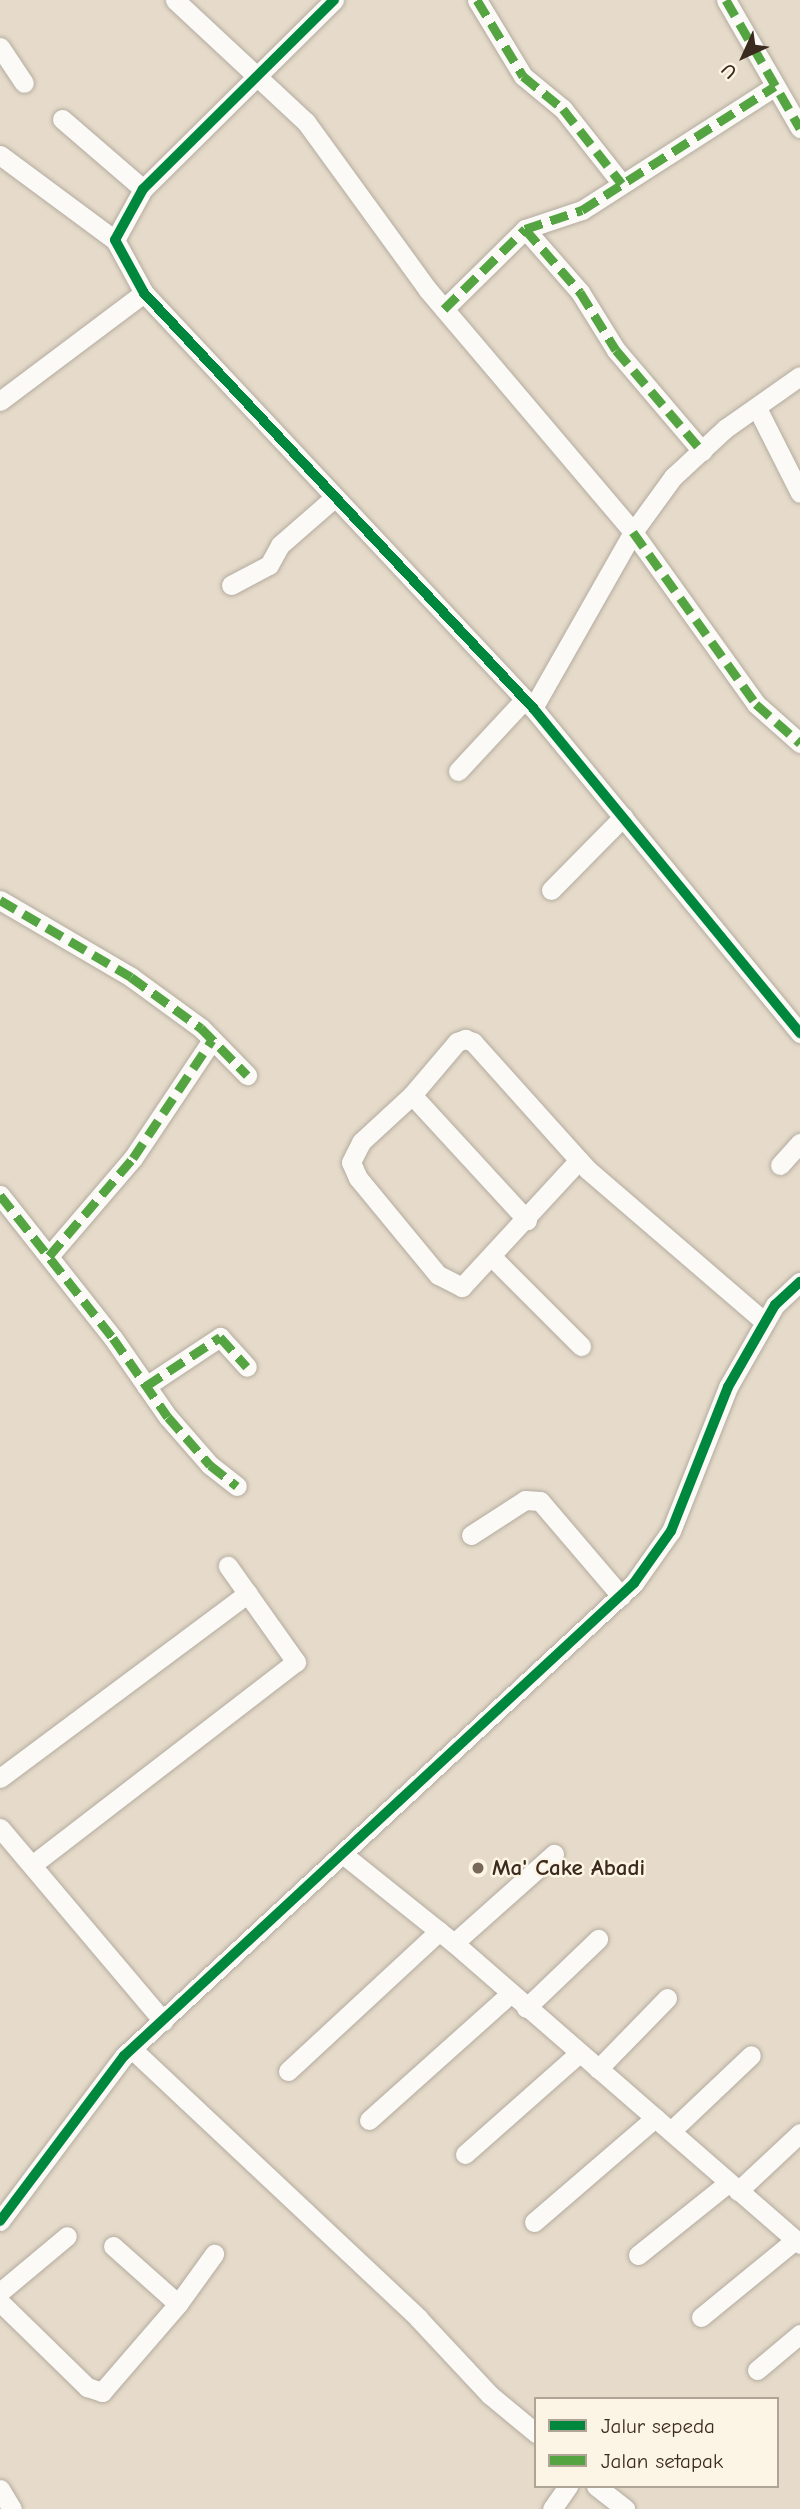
<!DOCTYPE html>
<style>
body{margin:0}
#map{position:relative;width:800px;height:2509px;overflow:hidden;background:#e6dbca;font-family:"Comic Neue",sans-serif}
div>[style]{position:absolute}
[style*='--x']{left:calc(var(--x)*1px);top:calc(var(--y)*1px);width:calc(var(--w)*1px);rotate:calc(var(--a)*1deg)}
.roads{filter:drop-shadow(0 0 2px #b3ab9f) drop-shadow(0 0 2px #b3ab9f)}
.minor>*{height:19px;margin:-9.5px;padding:0 9.5px;transform-origin:9.5px;border-radius:9.5px;background:#fbfaf7}
.quiet>*{height:9px;margin-top:-4.5px;transform-origin:0;background:repeating-linear-gradient(90deg,#54a441 0 18px,transparent 0 27px)}
.cycleway>*{height:10px;margin:-5px;padding:0 5px;transform-origin:5px;border-radius:5px;background:#00873e}
.dots>*{width:19px;height:19px;translate:-50% -50%;box-sizing:border-box;border:4px solid #fcf5e5;border-radius:50%}
span{translate:-50% -50%;white-space:nowrap;text-align:center;line-height:1.15;-webkit-text-stroke:5px #fcf5e5;paint-order:stroke}
.poi-label{font-size:23px;color:#3b2a1e;font-weight:700}
.left{translate:0 -50%;text-align:left}
.legend{position:absolute;left:534px;top:2397px;width:245px;height:91px;box-sizing:border-box;background:#fcf5e5;border:2px solid #afa495;margin:0;padding:9px 12px;list-style:none;font-size:21px;color:#3b2a1e}
.legend li{display:flex;align-items:center;gap:14px;height:35px}
.legend b{width:35px;border:2px solid #afa495}
.north{position:absolute;left:709px;top:21px;width:70px;height:70px;-webkit-text-stroke:5px #fcf5e5;paint-order:stroke;rotate:225deg;font-size:19px;font-weight:700;line-height:28px;text-align:center;color:#3b2a1e}
.north::after{content:'';display:block;margin:auto;width:24px;height:32px;background:#3b2a1e;clip-path:polygon(50% 0,100% 100%,50% 72%,0 100%)}
</style>
<div id="map">
<div class="roads">
<div class="minor">
<div style="--x:175;--y:0;--w:179;--a:43"></div>
<div style="--x:306;--y:122;--w:208;--a:54"></div>
<div style="--x:428;--y:290;--w:317;--a:49.7"></div>
<div style="--x:633;--y:532;--w:211;--a:54.4"></div>
<div style="--x:756;--y:704;--w:59;--a:41.6"></div>
<div style="--x:334;--y:0;--w:269;--a:135.3"></div>
<div style="--x:143;--y:189;--w:58;--a:118.8"></div>
<div style="--x:115;--y:240;--w:60;--a:61.3"></div>
<div style="--x:144;--y:293;--w:569;--a:46.85"></div>
<div style="--x:533;--y:708;--w:421;--a:50.6"></div>
<div style="--x:477;--y:0;--w:89;--a:58.8"></div>
<div style="--x:523;--y:76;--w:52;--a:39.5"></div>
<div style="--x:563;--y:109;--w:95;--a:51.8"></div>
<div style="--x:726;--y:0;--w:148;--a:60"></div>
<div style="--x:0;--y:47;--w:43;--a:56.3"></div>
<div style="--x:62;--y:119;--w:107;--a:40.8"></div>
<div style="--x:0;--y:155;--w:143;--a:36.5"></div>
<div style="--x:525;--y:229;--w:84;--a:48.9"></div>
<div style="--x:580;--y:292;--w:68;--a:58.2"></div>
<div style="--x:616;--y:350;--w:133;--a:49.6"></div>
<div style="--x:444;--y:309;--w:114;--a:-44.6"></div>
<div style="--x:525;--y:229;--w:60;--a:-18.4"></div>
<div style="--x:582;--y:210;--w:229;--a:-32.7"></div>
<div style="--x:0;--y:401;--w:180;--a:-36.9"></div>
<div style="--x:757;--y:408;--w:95;--a:63.2"></div>
<div style="--x:231;--y:585;--w:43;--a:-27.8"></div>
<div style="--x:269;--y:565;--w:23;--a:-61"></div>
<div style="--x:280;--y:545;--w:73;--a:-41.1"></div>
<div style="--x:533;--y:708;--w:202;--a:-60.4"></div>
<div style="--x:633;--y:532;--w:68;--a:-54"></div>
<div style="--x:673;--y:477;--w:72;--a:-42.8"></div>
<div style="--x:726;--y:428;--w:90;--a:-35.1"></div>
<div style="--x:458;--y:771;--w:98;--a:-47.1"></div>
<div style="--x:551;--y:890;--w:103;--a:-45.4"></div>
<div style="--x:0;--y:900;--w:152;--a:30.4"></div>
<div style="--x:131;--y:977;--w:87;--a:36.1"></div>
<div style="--x:201;--y:1028;--w:66;--a:45.6"></div>
<div style="--x:412;--y:1095;--w:170;--a:47.4"></div>
<div style="--x:579;--y:1160;--w:173;--a:132.7"></div>
<div style="--x:462;--y:1287;--w:27;--a:-153"></div>
<div style="--x:438;--y:1275;--w:126;--a:-129.5"></div>
<div style="--x:358;--y:1178;--w:17;--a:-114"></div>
<div style="--x:351;--y:1162;--w:22;--a:-63"></div>
<div style="--x:361;--y:1142;--w:69;--a:-42.7"></div>
<div style="--x:412;--y:1095;--w:70;--a:-49.7"></div>
<div style="--x:457;--y:1042;--w:9;--a:-21"></div>
<div style="--x:465;--y:1039;--w:9;--a:21"></div>
<div style="--x:473;--y:1042;--w:159;--a:48.1"></div>
<div style="--x:579;--y:1160;--w:13;--a:48"></div>
<div style="--x:588;--y:1170;--w:233;--a:40.7"></div>
<div style="--x:780;--y:1165;--w:30;--a:-48"></div>
<div style="--x:0;--y:1195;--w:182;--a:51.7"></div>
<div style="--x:113;--y:1338;--w:96;--a:55.2"></div>
<div style="--x:168;--y:1417;--w:64;--a:48.8"></div>
<div style="--x:210;--y:1465;--w:34;--a:38"></div>
<div style="--x:49;--y:1256;--w:129;--a:-49.4"></div>
<div style="--x:133;--y:1158;--w:142;--a:-56.2"></div>
<div style="--x:492;--y:1257;--w:126;--a:45"></div>
<div style="--x:146;--y:1386;--w:89;--a:-33.5"></div>
<div style="--x:220;--y:1337;--w:40;--a:48"></div>
<div style="--x:471;--y:1535;--w:64;--a:-32.9"></div>
<div style="--x:525;--y:1500;--w:15;--a:4"></div>
<div style="--x:540;--y:1501;--w:125;--a:49.5"></div>
<div style="--x:0;--y:1778;--w:309;--a:-36.7"></div>
<div style="--x:0;--y:1828;--w:253;--a:49.8"></div>
<div style="--x:344;--y:1855;--w:141;--a:38.7"></div>
<div style="--x:454;--y:1943;--w:459;--a:41"></div>
<div style="--x:32;--y:1865;--w:333;--a:-37.6"></div>
<div style="--x:296;--y:1662;--w:118;--a:-125.3"></div>
<div style="--x:454;--y:1943;--w:134;--a:-41.7"></div>
<div style="--x:526;--y:2008;--w:100;--a:-43.8"></div>
<div style="--x:132;--y:2049;--w:393;--a:43.2"></div>
<div style="--x:418;--y:2318;--w:105;--a:46.9"></div>
<div style="--x:490;--y:2395;--w:60;--a:39.6"></div>
<div style="--x:598;--y:2069;--w:99;--a:-45.8"></div>
<div style="--x:288;--y:2071;--w:206;--a:-42.8"></div>
<div style="--x:369;--y:2120;--w:189;--a:-41.8"></div>
<div style="--x:671;--y:2131;--w:110;--a:-43.5"></div>
<div style="--x:465;--y:2154;--w:152;--a:-41.5"></div>
<div style="--x:738;--y:2191;--w:85;--a:-43.1"></div>
<div style="--x:0;--y:2221;--w:206;--a:-53.1"></div>
<div style="--x:124;--y:2056;--w:696;--a:-42.84"></div>
<div style="--x:634;--y:1583;--w:64;--a:-54.6"></div>
<div style="--x:671;--y:1531;--w:155;--a:-68.4"></div>
<div style="--x:728;--y:1387;--w:95;--a:-60.2"></div>
<div style="--x:775;--y:1305;--w:34;--a:-43"></div>
<div style="--x:534;--y:2222;--w:160;--a:-40.7"></div>
<div style="--x:113;--y:2246;--w:87;--a:41.7"></div>
<div style="--x:638;--y:2255;--w:115;--a:-38.7"></div>
<div style="--x:0;--y:2292;--w:87;--a:-39.9"></div>
<div style="--x:0;--y:2302;--w:122;--a:44.3"></div>
<div style="--x:87;--y:2387;--w:16;--a:18"></div>
<div style="--x:102;--y:2392;--w:116;--a:-49.2"></div>
<div style="--x:178;--y:2304;--w:62;--a:-54.2"></div>
<div style="--x:701;--y:2317;--w:122;--a:-39.3"></div>
<div style="--x:757;--y:2370;--w:56;--a:-39.9"></div>
<div style="--x:596;--y:2486;--w:37;--a:38"></div>
<div style="--x:0;--y:2489;--w:23;--a:59"></div>
<div style="--x:552;--y:2509;--w:28;--a:-55"></div>
</div>
</div>
<div class="quiet">
<div style="--x:477;--y:0;--w:89;--a:58.8"></div>
<div style="--x:523;--y:76;--w:52;--a:39.5"></div>
<div style="--x:563;--y:109;--w:95;--a:51.8"></div>
<div style="--x:726;--y:0;--w:148;--a:60"></div>
<div style="--x:525;--y:229;--w:84;--a:48.9"></div>
<div style="--x:580;--y:292;--w:68;--a:58.2"></div>
<div style="--x:616;--y:350;--w:133;--a:49.6"></div>
<div style="--x:444;--y:309;--w:114;--a:-44.6"></div>
<div style="--x:525;--y:229;--w:60;--a:-18.4"></div>
<div style="--x:582;--y:210;--w:229;--a:-32.7"></div>
<div style="--x:633;--y:532;--w:211;--a:54.4"></div>
<div style="--x:756;--y:704;--w:59;--a:41.6"></div>
<div style="--x:0;--y:900;--w:152;--a:30.4"></div>
<div style="--x:131;--y:977;--w:87;--a:36.1"></div>
<div style="--x:201;--y:1028;--w:66;--a:45.6"></div>
<div style="--x:0;--y:1195;--w:182;--a:51.7"></div>
<div style="--x:113;--y:1338;--w:96;--a:55.2"></div>
<div style="--x:168;--y:1417;--w:64;--a:48.8"></div>
<div style="--x:210;--y:1465;--w:34;--a:38"></div>
<div style="--x:49;--y:1256;--w:129;--a:-49.4"></div>
<div style="--x:133;--y:1158;--w:142;--a:-56.2"></div>
<div style="--x:146;--y:1386;--w:89;--a:-33.5"></div>
<div style="--x:220;--y:1337;--w:40;--a:48"></div>
</div>
<div class="cycleway">
<div style="--x:334;--y:0;--w:269;--a:135.3"></div>
<div style="--x:143;--y:189;--w:58;--a:118.8"></div>
<div style="--x:115;--y:240;--w:60;--a:61.3"></div>
<div style="--x:144;--y:293;--w:569;--a:46.85"></div>
<div style="--x:533;--y:708;--w:421;--a:50.6"></div>
<div style="--x:0;--y:2221;--w:206;--a:-53.1"></div>
<div style="--x:124;--y:2056;--w:696;--a:-42.84"></div>
<div style="--x:634;--y:1583;--w:64;--a:-54.6"></div>
<div style="--x:671;--y:1531;--w:155;--a:-68.4"></div>
<div style="--x:728;--y:1387;--w:95;--a:-60.2"></div>
<div style="--x:775;--y:1305;--w:34;--a:-43"></div>
</div>
<div class="dots">
<div style="left:478px;top:1868px;background:#77685a"></div>
</div>
<div class="poi-label">
<span class="left" style="left:492px;top:1868px">Ma' Cake Abadi</span>
</div>
<ul class="legend">
<li><b style="height:9px;background:#00873e"></b>Jalur sepeda</li>
<li><b style="height:9px;background:#54a441"></b>Jalan setapak</li>
</ul>
<div class="north">U</div>
</div>
